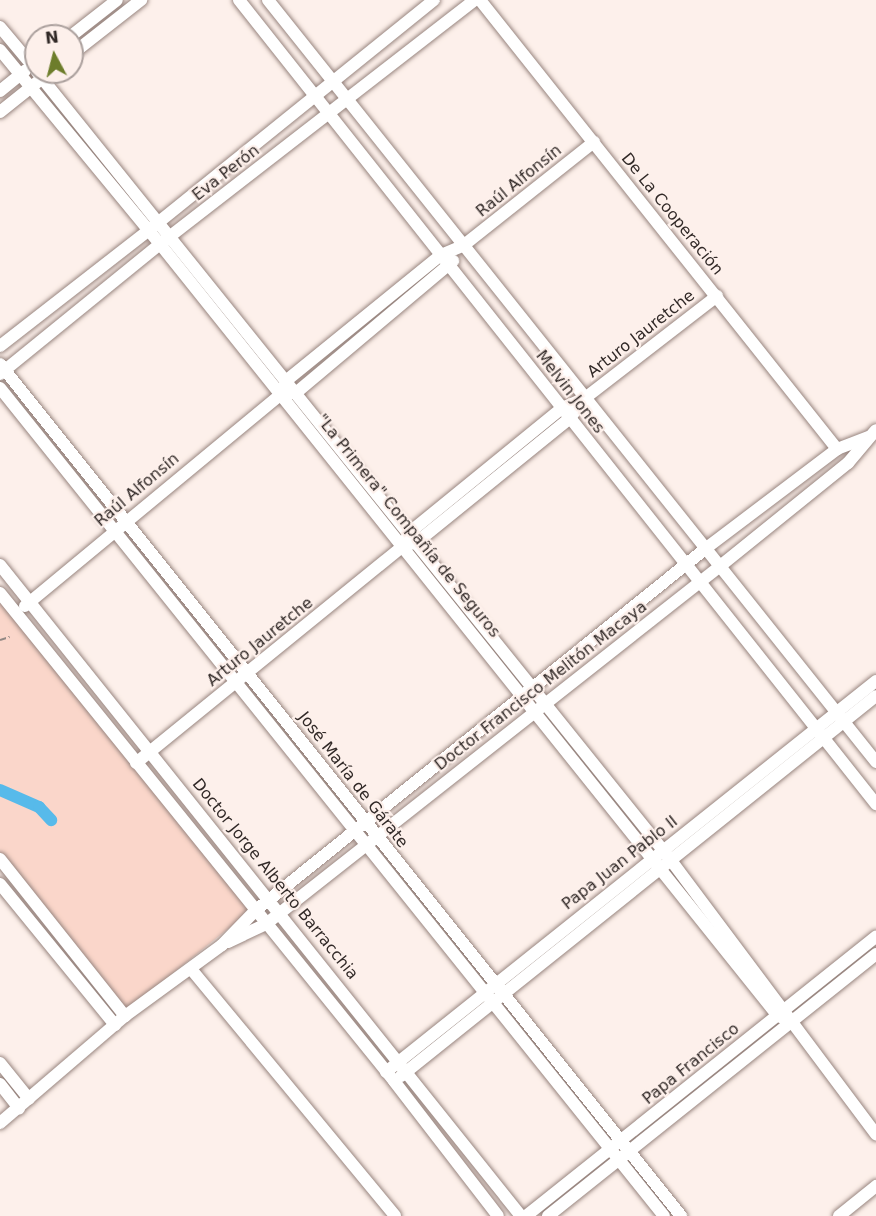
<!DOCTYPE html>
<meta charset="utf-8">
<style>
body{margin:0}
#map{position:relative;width:876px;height:1216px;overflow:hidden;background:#fdf0eb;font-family:"DejaVu Sans",sans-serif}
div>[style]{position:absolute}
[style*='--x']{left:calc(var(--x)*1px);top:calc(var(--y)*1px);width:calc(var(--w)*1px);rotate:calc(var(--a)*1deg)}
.green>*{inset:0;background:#fad6ca}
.canal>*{height:12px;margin:-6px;padding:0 6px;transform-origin:6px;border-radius:6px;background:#57baea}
.path>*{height:2px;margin-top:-1px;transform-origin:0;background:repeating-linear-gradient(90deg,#928884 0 6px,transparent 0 9px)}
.roads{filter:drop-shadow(0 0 2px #98857f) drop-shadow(0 0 2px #98857f)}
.street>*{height:12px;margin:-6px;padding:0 6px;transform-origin:6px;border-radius:6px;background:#fff}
span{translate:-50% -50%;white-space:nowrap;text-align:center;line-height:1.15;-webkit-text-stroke:4.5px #fdf0eb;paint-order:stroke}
.street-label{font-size:16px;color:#312927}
.north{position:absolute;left:24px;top:24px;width:60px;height:60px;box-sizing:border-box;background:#fdf0eb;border:2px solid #aba09d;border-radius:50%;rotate:353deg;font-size:16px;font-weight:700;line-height:24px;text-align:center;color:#312927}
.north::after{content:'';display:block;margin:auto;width:21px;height:27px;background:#6d7d2b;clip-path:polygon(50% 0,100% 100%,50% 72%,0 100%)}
</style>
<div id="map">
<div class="green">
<div style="clip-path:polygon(0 600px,250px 911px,126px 1011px,0 852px)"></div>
</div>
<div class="canal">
<div style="--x:0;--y:790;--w:43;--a:23.6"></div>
<div style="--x:39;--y:807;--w:18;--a:47"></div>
</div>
<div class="path">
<div style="--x:0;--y:640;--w:10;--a:-17"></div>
</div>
<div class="roads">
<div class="street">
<div style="--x:239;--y:0;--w:1026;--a:51.61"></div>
<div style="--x:268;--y:0;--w:975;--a:51.41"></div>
<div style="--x:480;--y:0;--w:574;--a:51.51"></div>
<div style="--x:0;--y:27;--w:56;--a:50.1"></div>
<div style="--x:71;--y:36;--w:58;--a:-38"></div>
<div style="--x:0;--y:50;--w:251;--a:50.5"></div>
<div style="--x:160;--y:244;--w:987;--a:51.33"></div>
<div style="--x:777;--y:1015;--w:15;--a:28"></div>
<div style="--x:72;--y:54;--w:88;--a:-38"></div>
<div style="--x:37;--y:72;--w:1010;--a:51.19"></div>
<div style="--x:670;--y:859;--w:344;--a:53.2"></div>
<div style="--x:0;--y:91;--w:32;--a:-39"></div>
<div style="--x:0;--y:112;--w:64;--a:-38.7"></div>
<div style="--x:0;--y:346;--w:189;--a:-37.9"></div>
<div style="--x:149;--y:230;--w:366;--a:-38.9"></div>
<div style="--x:0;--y:364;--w:1091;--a:51.36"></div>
<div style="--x:0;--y:374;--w:206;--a:-39.1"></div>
<div style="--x:160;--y:244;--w:398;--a:-37.8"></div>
<div style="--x:0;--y:388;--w:1061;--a:51.27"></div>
<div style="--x:291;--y:393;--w:6;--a:-9"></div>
<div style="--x:297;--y:392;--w:204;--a:-40"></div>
<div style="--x:406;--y:539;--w:8;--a:-60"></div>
<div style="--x:410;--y:532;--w:196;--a:-39.2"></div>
<div style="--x:562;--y:408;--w:25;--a:-23"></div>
<div style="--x:585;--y:398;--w:167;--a:-37.7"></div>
<div style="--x:0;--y:565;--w:834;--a:51.33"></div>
<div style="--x:0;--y:593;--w:627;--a:51.08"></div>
<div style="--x:394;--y:1081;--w:170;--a:52.4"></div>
<div style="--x:25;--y:606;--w:332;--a:-39.6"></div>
<div style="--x:281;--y:394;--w:15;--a:-67"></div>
<div style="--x:287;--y:380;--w:198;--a:-39.1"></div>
<div style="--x:441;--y:255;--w:25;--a:-23"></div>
<div style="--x:464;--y:245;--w:166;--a:-38.4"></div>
<div style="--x:136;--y:763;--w:344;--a:-39.1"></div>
<div style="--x:403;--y:546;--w:15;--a:-16"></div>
<div style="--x:417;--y:542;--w:197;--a:-39"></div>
<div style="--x:570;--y:418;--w:25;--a:-53"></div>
<div style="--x:0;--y:859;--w:201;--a:51.5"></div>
<div style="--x:0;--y:884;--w:182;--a:50.8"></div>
<div style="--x:228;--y:942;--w:42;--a:-25.3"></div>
<div style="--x:266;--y:924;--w:577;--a:-38.24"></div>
<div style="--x:719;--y:567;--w:166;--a:-38.9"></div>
<div style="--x:848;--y:463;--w:43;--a:-49.7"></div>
<div style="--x:191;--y:969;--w:320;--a:50.4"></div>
<div style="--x:0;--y:1063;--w:46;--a:51.1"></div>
<div style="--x:386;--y:1072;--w:627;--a:-38.59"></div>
<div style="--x:401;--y:1076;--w:608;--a:-38.66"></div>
<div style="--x:0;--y:1084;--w:31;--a:52"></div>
<div style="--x:0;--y:1123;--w:165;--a:-40.6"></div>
<div style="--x:125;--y:1016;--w:120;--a:-36.2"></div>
<div style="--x:222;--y:945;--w:47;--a:-45.9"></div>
<div style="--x:255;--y:911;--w:578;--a:-38.81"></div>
<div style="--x:705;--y:549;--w:166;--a:-37.1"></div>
<div style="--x:837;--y:449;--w:34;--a:-21"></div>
<div style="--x:526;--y:1216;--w:448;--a:-38.6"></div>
<div style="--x:548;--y:1216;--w:420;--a:-38.6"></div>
<div style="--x:839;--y:1216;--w:48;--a:-39"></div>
</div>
</div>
<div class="street-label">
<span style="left:226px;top:173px;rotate:-38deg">Eva Perón</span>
<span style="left:519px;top:181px;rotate:-39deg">Raúl Alfonsín</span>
<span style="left:672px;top:214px;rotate:51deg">De La Cooperación</span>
<span style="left:641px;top:334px;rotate:-38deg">Arturo Jauretche</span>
<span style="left:570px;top:392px;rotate:52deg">Melvin Jones</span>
<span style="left:137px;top:490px;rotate:-40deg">Raúl Alfonsín</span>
<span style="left:408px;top:526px;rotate:51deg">"La Primera" Compañía de Seguros</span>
<span style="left:260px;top:642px;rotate:-39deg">Arturo Jauretche</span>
<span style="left:541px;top:686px;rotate:-38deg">Doctor Francisco Melitón Macaya</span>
<span style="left:353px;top:780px;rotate:52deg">José María de Gárate</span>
<span style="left:620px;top:863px;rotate:-38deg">Papa Juan Pablo II</span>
<span style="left:275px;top:879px;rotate:51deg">Doctor Jorge Alberto Barracchia</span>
<span style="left:691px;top:1064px;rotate:-39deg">Papa Francisco</span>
</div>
<div class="north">N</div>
</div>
